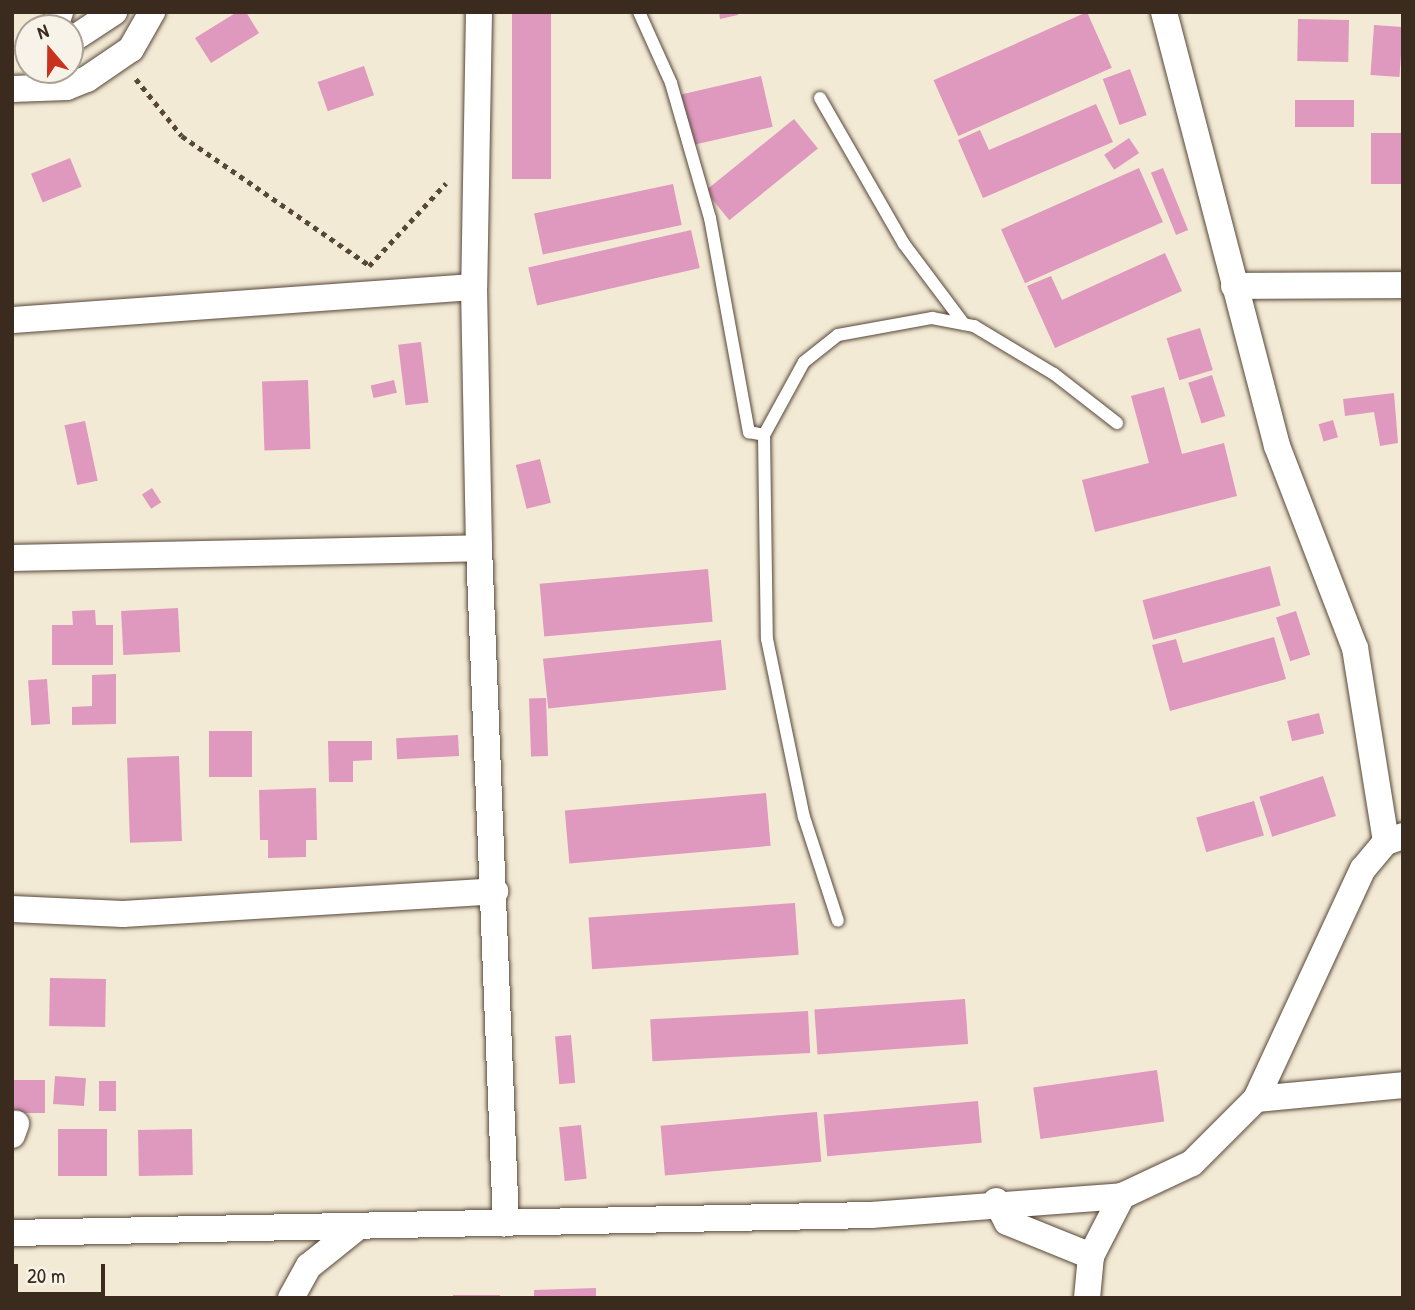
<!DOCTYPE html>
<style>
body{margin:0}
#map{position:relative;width:1415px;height:1310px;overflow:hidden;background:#f3ead5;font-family:"Patrick Hand",sans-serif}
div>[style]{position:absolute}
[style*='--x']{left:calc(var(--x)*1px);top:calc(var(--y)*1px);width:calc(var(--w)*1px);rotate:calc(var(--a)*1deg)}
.building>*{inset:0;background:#df99be;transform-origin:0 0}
.path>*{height:4.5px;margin-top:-2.25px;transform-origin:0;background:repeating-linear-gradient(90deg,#574739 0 5px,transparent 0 10px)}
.roads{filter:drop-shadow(0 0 2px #574739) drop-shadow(0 0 2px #574739)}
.lane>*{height:12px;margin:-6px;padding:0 6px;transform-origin:6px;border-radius:6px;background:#fff}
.street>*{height:26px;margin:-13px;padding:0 13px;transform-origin:13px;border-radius:13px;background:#fff}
span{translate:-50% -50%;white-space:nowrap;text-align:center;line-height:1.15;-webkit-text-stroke:5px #f7f3e8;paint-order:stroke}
.frame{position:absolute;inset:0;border:14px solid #3b2a1e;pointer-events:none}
.north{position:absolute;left:14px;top:14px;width:70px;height:70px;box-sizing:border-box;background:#f7f3e8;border:2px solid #aca397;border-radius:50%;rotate:340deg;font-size:19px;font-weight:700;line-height:28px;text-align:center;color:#3b2a1e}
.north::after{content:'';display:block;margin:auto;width:24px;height:32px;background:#c8321e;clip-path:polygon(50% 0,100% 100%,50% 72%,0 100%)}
.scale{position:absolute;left:14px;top:1264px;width:91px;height:32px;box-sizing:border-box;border:4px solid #3b2a1e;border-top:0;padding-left:9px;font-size:21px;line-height:24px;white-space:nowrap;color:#3b2a1e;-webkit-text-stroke:5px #f7f3e8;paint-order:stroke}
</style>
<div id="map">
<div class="building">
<div style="clip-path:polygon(237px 12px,246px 12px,259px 33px,211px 63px,195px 38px)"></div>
<div style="left:512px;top:12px;width:39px;height:167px"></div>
<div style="clip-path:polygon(719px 12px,738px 12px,738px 15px,720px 19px)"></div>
<div style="left:1087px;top:12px;width:61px;height:168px;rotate:66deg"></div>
<div style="left:1298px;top:19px;width:51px;height:42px;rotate:1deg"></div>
<div style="left:1374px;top:25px;width:29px;height:50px;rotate:4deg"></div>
<div style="left:364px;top:66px;width:31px;height:49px;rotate:71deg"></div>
<div style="left:1130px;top:69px;width:49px;height:29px;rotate:70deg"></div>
<div style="left:761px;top:76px;width:52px;height:83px;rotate:77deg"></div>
<div style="left:1354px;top:100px;width:27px;height:59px;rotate:90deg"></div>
<div style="clip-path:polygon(1096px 104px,1113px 142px,983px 198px,958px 140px,980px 130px,989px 150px)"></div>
<div style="left:794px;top:119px;width:38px;height:114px;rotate:51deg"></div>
<div style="left:1403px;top:133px;width:51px;height:32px;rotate:90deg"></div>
<div style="left:1129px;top:138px;width:18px;height:30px;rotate:56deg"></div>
<div style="left:70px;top:158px;width:31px;height:42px;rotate:68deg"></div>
<div style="left:1139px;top:168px;width:59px;height:151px;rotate:66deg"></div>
<div style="left:1163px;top:168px;width:67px;height:13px;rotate:68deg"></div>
<div style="left:673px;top:184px;width:42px;height:142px;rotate:78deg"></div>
<div style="left:691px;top:230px;width:39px;height:167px;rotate:77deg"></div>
<div style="clip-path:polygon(1165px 253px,1182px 291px,1055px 348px,1027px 286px,1051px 276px,1062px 300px)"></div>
<div style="left:1200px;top:328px;width:44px;height:35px;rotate:73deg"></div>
<div style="left:421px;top:342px;width:61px;height:23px;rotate:83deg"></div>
<div style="left:1212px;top:375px;width:43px;height:25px;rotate:72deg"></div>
<div style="left:308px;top:380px;width:69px;height:46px;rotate:88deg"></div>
<div style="left:394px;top:380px;width:13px;height:24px;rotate:77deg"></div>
<div style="clip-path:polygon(1164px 387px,1182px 454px,1224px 443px,1237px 496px,1095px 532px,1082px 480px,1149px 463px,1131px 396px)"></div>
<div style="clip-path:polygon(1394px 393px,1398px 443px,1380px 446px,1374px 412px,1345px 416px,1343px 399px)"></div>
<div style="left:1333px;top:420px;width:18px;height:15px;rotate:74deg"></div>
<div style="left:85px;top:421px;width:61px;height:21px;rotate:78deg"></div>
<div style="left:540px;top:459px;width:45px;height:25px;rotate:76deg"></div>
<div style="left:152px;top:488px;width:17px;height:12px;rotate:57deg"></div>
<div style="left:1270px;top:566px;width:41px;height:132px;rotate:75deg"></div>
<div style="left:708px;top:569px;width:53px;height:169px;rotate:85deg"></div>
<div style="left:178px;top:608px;width:44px;height:57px;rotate:87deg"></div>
<div style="clip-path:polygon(95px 610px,96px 625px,113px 625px,113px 665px,52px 665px,52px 625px,73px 625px,72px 611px)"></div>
<div style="left:1296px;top:611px;width:46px;height:21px;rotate:72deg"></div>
<div style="clip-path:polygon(1274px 637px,1286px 679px,1170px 711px,1152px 645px,1176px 639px,1183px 663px)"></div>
<div style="left:721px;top:640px;width:50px;height:179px;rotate:84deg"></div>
<div style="clip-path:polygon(116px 674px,116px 724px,72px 725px,72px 707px,92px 706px,92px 675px)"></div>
<div style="left:47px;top:679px;width:45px;height:19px;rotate:86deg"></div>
<div style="left:546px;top:698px;width:58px;height:17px;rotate:88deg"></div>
<div style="left:1319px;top:713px;width:21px;height:33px;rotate:76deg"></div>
<div style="left:209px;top:731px;width:43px;height:46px"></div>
<div style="left:458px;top:735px;width:21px;height:62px;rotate:87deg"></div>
<div style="clip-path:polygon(328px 741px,372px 741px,372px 760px,353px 761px,353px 782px,329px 782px)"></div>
<div style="left:179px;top:756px;width:85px;height:52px;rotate:88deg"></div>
<div style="left:1323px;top:776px;width:42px;height:67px;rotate:72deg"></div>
<div style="clip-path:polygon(316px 788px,317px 840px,306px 840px,306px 857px,268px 858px,268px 840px,260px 840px,259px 790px)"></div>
<div style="left:766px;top:793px;width:53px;height:202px;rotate:85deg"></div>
<div style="left:1254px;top:801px;width:36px;height:60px;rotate:74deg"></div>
<div style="left:795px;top:903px;width:52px;height:207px;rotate:86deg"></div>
<div style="left:50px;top:978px;width:56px;height:48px;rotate:1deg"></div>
<div style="left:965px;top:999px;width:45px;height:151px;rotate:86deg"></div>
<div style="left:808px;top:1011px;width:42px;height:158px;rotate:87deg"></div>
<div style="left:571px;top:1035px;width:48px;height:16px;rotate:85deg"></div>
<div style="left:1157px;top:1070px;width:52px;height:125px;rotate:82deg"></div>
<div style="left:55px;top:1076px;width:31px;height:28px;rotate:4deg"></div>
<div style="left:45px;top:1080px;width:33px;height:33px;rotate:90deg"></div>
<div style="left:99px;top:1081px;width:17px;height:30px"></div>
<div style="left:978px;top:1101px;width:42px;height:155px;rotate:85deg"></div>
<div style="left:817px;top:1112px;width:50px;height:157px;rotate:85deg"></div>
<div style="left:581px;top:1125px;width:54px;height:22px;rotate:84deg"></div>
<div style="left:58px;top:1129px;width:49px;height:47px"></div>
<div style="left:192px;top:1129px;width:46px;height:54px;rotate:89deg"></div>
<div style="clip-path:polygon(596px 1288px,596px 1298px,534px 1298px,534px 1290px)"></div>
<div style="left:453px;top:1295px;width:47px;height:3px"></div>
</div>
<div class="path">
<div style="--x:136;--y:79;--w:73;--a:51.1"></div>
<div style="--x:182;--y:136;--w:227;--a:34.6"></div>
<div style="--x:369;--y:266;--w:113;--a:-47.1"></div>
</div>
<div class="roads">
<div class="lane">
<div style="--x:639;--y:12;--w:78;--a:65.7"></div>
<div style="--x:671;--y:83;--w:141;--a:73.9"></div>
<div style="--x:710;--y:218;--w:218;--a:79.7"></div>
<div style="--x:749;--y:432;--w:15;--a:11"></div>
<div style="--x:764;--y:435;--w:204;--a:89.2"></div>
<div style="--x:767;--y:639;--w:182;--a:78.3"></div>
<div style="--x:804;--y:817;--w:109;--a:71.9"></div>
<div style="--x:820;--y:98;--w:168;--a:60.1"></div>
<div style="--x:904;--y:244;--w:100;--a:53.1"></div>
<div style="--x:764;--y:435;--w:83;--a:-61.3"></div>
<div style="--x:804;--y:362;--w:43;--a:-38.5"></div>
<div style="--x:838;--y:335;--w:96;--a:-10.3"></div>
<div style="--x:932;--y:318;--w:43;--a:10.8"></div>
<div style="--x:974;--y:326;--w:93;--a:31"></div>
<div style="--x:1054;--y:374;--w:80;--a:37.9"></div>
</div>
<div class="street">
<div style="--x:479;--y:12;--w:275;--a:91"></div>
<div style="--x:474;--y:287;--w:261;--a:88.9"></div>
<div style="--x:479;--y:548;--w:676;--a:87.71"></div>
<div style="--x:1164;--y:12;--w:448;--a:75.4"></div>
<div style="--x:1277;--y:446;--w:217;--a:68.9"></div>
<div style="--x:1355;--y:648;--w:196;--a:80.9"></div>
<div style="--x:54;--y:28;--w:17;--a:-69"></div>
<div style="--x:70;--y:41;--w:53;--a:-33.4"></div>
<div style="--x:12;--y:89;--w:55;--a:-2.1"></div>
<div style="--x:67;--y:87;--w:22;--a:-22"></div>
<div style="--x:87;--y:79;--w:53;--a:-34.3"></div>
<div style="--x:131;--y:49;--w:43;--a:-60.4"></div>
<div style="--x:1234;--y:286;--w:169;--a:-0.3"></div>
<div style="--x:12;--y:320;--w:463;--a:-4.1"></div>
<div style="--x:12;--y:558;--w:467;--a:-1.2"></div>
<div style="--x:12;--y:909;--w:111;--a:2.6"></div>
<div style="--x:123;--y:914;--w:373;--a:-3.5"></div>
<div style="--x:1256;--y:1099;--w:148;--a:-5.4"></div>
<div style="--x:12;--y:1135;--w:12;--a:-70"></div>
<div style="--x:996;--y:1201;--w:24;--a:62"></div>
<div style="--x:1007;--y:1222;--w:91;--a:22"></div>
<div style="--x:12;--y:1233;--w:859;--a:-1.2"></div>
<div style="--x:871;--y:1215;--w:252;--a:-4.3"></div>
<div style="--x:1122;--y:1196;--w:77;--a:-25.2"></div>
<div style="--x:1192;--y:1163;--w:91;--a:-45"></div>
<div style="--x:1256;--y:1099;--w:254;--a:-65.1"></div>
<div style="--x:1363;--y:869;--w:35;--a:-50"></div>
<div style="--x:1386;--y:842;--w:18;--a:-19"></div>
<div style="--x:291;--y:1298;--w:37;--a:-61"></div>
<div style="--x:309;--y:1266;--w:58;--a:-38.7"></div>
<div style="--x:1087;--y:1298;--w:42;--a:-84.6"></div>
<div style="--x:1091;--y:1256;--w:68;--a:-62.7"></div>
</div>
</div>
<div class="frame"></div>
<div class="north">N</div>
<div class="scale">20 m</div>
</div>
